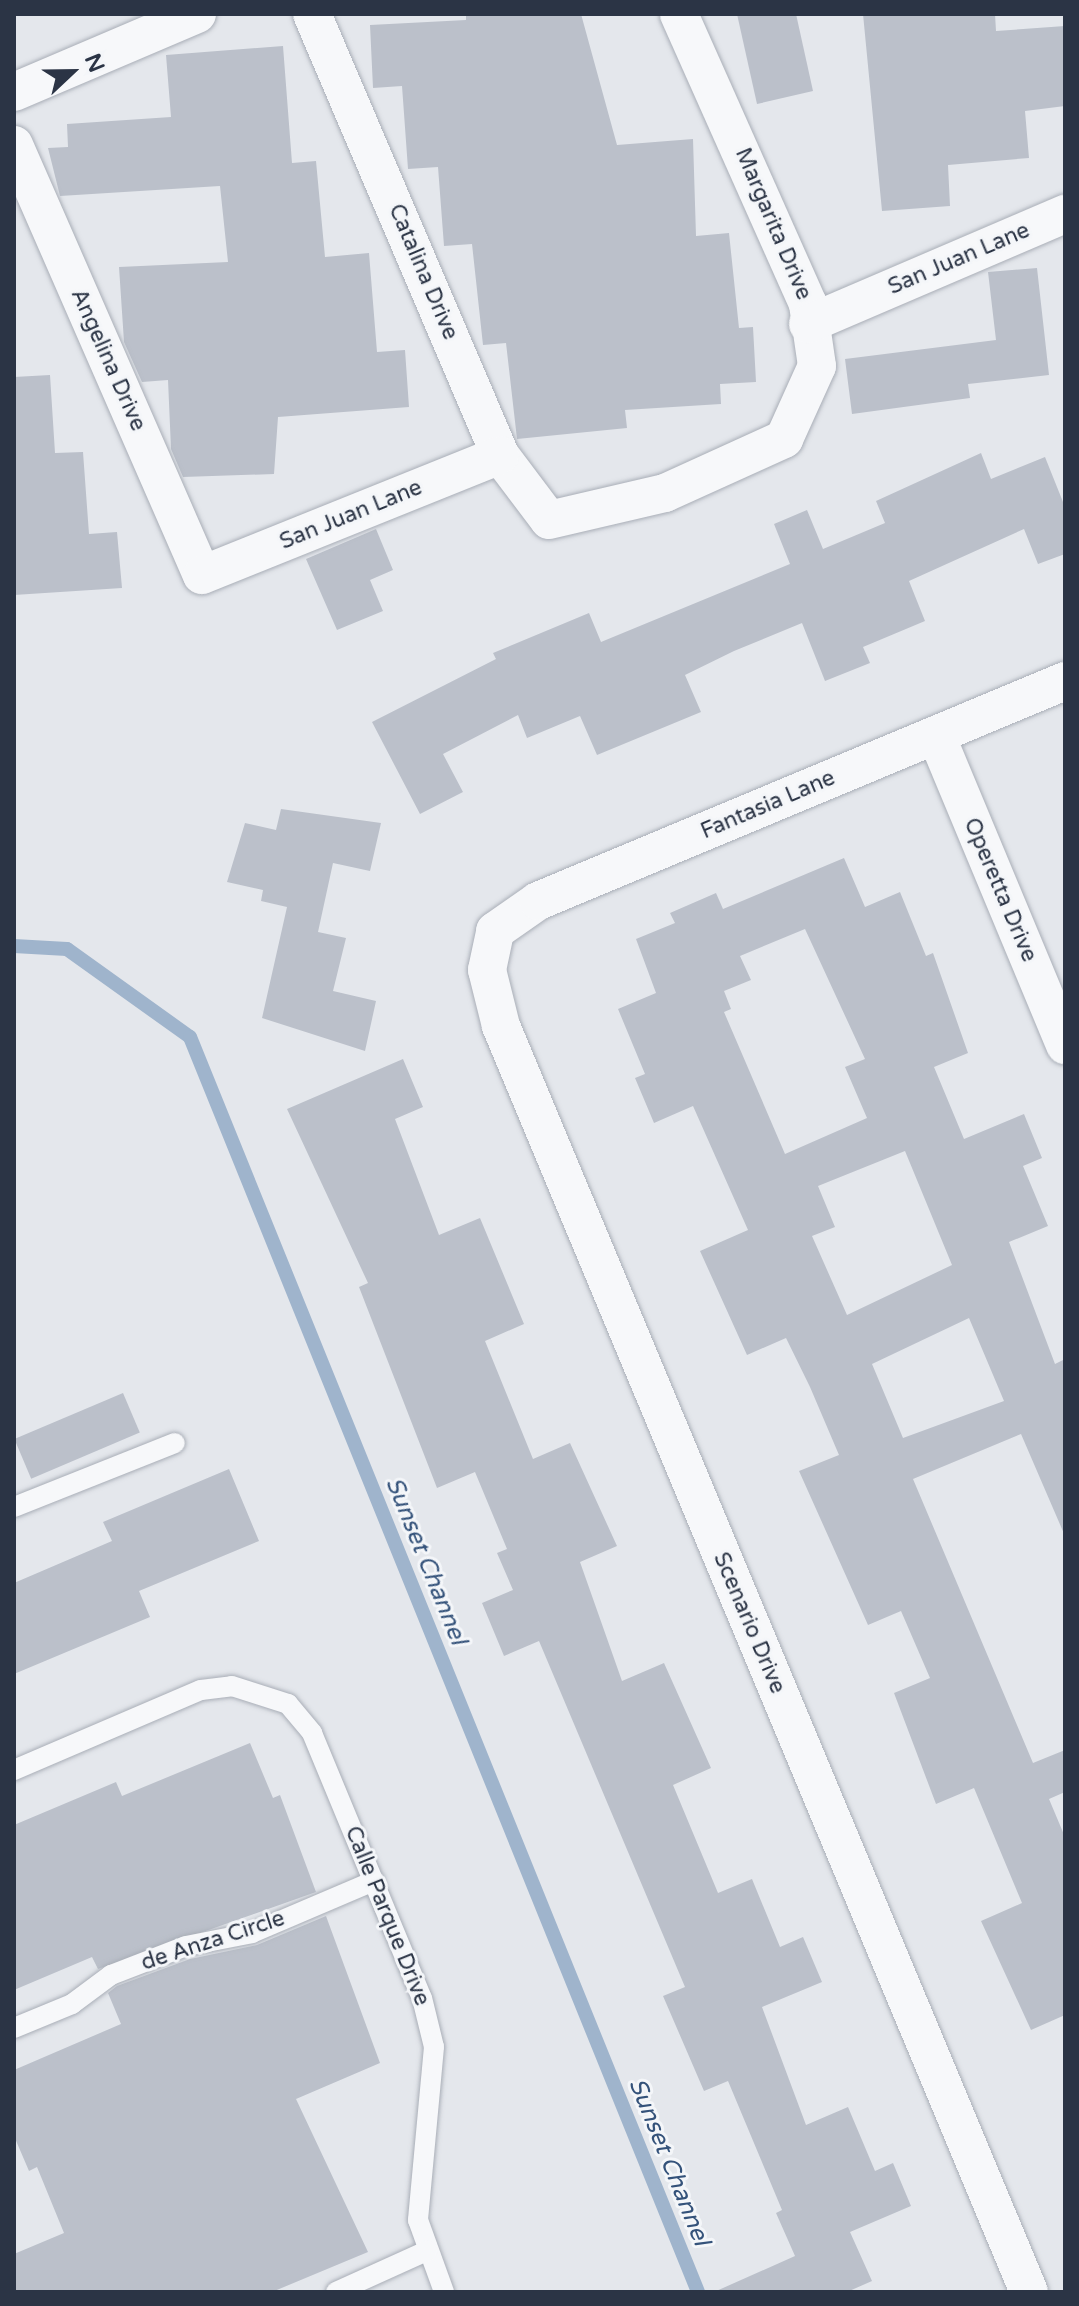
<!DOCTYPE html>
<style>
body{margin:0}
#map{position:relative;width:1079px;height:2306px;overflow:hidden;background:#e4e7ec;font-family:"Varela Round",sans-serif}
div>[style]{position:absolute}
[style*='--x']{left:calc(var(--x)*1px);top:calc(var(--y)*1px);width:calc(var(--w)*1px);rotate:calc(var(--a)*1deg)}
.stream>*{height:14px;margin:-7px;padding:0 7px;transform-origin:7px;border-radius:7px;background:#9fb4cc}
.building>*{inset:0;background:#bbc0ca;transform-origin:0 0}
.roads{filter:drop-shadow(0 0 2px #a9aeb7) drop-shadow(0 0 2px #a9aeb7)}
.lane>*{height:20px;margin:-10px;padding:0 10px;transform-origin:10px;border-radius:10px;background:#f7f8fa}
.street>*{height:38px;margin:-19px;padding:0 19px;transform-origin:19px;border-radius:19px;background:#f7f8fa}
span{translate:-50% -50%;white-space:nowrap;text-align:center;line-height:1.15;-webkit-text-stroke:6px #f4f6f9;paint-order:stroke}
.street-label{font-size:22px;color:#2b3445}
.water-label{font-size:24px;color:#34527a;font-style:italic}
.frame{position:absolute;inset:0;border:16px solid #2b3445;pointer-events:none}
.north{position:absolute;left:32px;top:32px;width:80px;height:80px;-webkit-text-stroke:6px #f4f6f9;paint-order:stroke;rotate:68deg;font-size:22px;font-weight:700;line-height:32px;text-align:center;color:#2b3445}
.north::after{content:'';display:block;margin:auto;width:28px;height:36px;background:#2b3445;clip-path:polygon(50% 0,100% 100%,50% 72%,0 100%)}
</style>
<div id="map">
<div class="stream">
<div style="--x:14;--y:946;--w:53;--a:3.2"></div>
<div style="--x:67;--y:949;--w:151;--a:35.6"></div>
<div style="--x:190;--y:1037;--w:1354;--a:67.96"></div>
</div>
<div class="building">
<div style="clip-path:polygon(466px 14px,581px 14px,617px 145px,693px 139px,696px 236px,729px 233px,739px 328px,753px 327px,756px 382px,720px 384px,721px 404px,625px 410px,627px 428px,517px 439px,506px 343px,483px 345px,472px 244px,444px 246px,438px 167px,408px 169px,402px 86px,373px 88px,370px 25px,466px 20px)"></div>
<div style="clip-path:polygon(737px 14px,796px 14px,813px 91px,757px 104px)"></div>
<div style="clip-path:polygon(863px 14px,995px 14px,996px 31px,1065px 26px,1065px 106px,1025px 111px,1029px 158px,948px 165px,950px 206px,882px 211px)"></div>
<div style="clip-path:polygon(283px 46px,292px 163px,316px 161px,325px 257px,369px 253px,377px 352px,405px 350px,409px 407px,278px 417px,274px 474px,183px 477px,171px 449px,168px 380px,142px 382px,124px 342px,119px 267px,228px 262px,220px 186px,60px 196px,48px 148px,68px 147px,67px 124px,171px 117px,166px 55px)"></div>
<div style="clip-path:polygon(1037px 268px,1049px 375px,968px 384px,970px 398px,852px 414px,845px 359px,996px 340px,988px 272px)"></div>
<div style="clip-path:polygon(50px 375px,55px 453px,83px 452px,89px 534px,117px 532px,122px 588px,14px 595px,14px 377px)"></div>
<div style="clip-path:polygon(981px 453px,991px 479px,1045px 457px,1065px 507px,1065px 554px,1038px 564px,1024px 529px,909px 581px,925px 621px,863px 647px,870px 663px,825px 681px,802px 623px,734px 651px,685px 675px,701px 712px,597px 755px,580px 716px,527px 738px,518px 715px,443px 754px,463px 792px,420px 814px,372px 722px,496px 659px,493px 653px,589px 613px,601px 642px,790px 564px,774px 524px,807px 510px,823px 549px,885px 523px,876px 501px)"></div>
<div style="clip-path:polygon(376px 529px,393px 570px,370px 580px,383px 611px,337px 630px,306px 559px)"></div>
<div style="clip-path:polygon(281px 809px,381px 823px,370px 871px,333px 863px,318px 932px,346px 938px,333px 991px,376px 1001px,365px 1051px,262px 1018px,287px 907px,261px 901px,263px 890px,227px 882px,245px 823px,276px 830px)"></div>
<div style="clip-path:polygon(evenodd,844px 858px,865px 907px,900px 892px,926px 956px,933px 953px,968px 1053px,934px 1067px,964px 1139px,1024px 1114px,1042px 1158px,1023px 1166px,1048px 1226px,1009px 1242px,1055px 1364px,1065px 1359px,1065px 1536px,1021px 1434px,913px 1479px,1033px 1763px,1065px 1750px,1065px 1792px,1049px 1799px,1065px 1837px,1065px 2015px,1031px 2030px,981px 1921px,1022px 1903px,974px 1788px,936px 1804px,894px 1693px,930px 1678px,901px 1611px,868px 1625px,799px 1471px,839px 1455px,810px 1387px,786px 1338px,747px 1355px,700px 1251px,748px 1230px,693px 1106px,654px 1123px,635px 1078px,645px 1074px,618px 1009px,656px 993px,636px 939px,675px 923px,670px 913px,716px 893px,723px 909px,844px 858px,805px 929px,865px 1059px,845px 1067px,867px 1118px,785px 1154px,724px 1012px,731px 1009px,724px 991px,751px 980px,740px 956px,805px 929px,844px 858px,905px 1151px,952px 1265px,847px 1315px,812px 1236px,835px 1227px,818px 1186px,905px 1151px,844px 858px,969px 1318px,1004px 1401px,903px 1438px,872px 1364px,969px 1318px)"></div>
<div style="clip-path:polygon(403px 1059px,423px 1107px,395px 1119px,439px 1235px,480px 1218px,524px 1324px,485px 1341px,533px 1459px,570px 1443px,617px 1546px,580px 1562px,622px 1681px,664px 1663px,711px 1768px,673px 1785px,718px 1893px,752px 1879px,780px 1947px,803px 1937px,822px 1982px,762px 2007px,806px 2125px,848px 2107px,875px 2171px,893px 2163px,911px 2206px,850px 2232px,872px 2281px,847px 2292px,714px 2292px,795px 2256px,776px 2213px,782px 2210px,728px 2081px,704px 2091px,663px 1996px,685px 1987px,539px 1641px,504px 1656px,482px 1603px,513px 1590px,497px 1553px,507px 1549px,475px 1472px,437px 1488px,359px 1287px,368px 1283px,287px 1109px)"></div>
<div style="left:123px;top:1393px;width:43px;height:118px;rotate:67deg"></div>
<div style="clip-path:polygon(229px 1469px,259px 1541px,139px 1591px,150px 1617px,14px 1674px,14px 1583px,112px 1541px,103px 1522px)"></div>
<div style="clip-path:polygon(250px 1743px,273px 1798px,280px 1795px,316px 1892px,98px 1969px,92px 1957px,14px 1990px,14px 1825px,116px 1782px,122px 1796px)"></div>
<div style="clip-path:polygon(326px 1916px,380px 2063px,296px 2099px,368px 2252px,272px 2292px,14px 2292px,14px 2254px,64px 2233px,37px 2167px,29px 2171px,14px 2136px,14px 2070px,121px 2024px,108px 1993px,117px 1986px,190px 1959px,257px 1945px)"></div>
</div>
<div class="roads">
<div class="lane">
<div style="--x:14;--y:1507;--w:173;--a:-21.7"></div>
<div style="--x:14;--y:1770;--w:203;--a:-23.2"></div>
<div style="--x:201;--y:1690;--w:31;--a:-7"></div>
<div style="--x:232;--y:1686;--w:59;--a:17.8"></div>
<div style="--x:288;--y:1704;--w:38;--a:50"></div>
<div style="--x:312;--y:1733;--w:287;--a:67.5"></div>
<div style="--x:422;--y:1998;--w:50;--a:76.2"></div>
<div style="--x:434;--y:2047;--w:174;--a:95.3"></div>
<div style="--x:418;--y:2220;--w:77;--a:70.1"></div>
<div style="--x:14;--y:2028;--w:63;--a:-22.5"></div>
<div style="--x:72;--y:2004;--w:49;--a:-36.6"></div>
<div style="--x:111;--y:1975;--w:80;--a:-21.1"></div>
<div style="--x:186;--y:1946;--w:67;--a:-11.1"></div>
<div style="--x:252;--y:1933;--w:133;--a:-23.1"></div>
<div style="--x:336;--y:2292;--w:100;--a:-24.3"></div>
</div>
<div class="street">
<div style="--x:312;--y:14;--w:479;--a:66.9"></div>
<div style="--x:500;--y:455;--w:81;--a:53"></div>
<div style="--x:549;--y:520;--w:119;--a:-13.1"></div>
<div style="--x:665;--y:493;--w:131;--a:-24.4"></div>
<div style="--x:784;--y:439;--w:80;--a:-65.7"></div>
<div style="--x:817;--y:366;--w:63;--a:-98.3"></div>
<div style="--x:808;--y:304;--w:317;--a:-114"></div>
<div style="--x:14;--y:92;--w:199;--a:-23.1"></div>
<div style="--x:14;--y:145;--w:469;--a:66.4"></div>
<div style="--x:202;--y:575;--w:321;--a:-21.9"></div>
<div style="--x:808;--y:324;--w:280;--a:-23.2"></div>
<div style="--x:936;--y:735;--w:336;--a:67.4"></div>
<div style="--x:1029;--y:2292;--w:1372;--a:-112.64"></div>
<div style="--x:501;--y:1026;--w:58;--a:-104"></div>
<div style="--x:487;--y:970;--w:40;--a:-78"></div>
<div style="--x:495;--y:931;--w:52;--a:-34.9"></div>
<div style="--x:538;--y:901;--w:571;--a:-22.66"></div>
</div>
</div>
<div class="street-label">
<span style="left:773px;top:224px;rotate:67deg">Margarita Drive</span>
<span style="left:959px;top:259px;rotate:-23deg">San Juan Lane</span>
<span style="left:423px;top:272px;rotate:67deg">Catalina Drive</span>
<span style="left:108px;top:360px;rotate:66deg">Angelina Drive</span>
<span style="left:351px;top:515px;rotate:-22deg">San Juan Lane</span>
<span style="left:768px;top:805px;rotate:-23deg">Fantasia Lane</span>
<span style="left:1000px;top:890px;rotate:67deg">Operetta Drive</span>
<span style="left:749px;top:1623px;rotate:67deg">Scenario Drive</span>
<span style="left:387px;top:1916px;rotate:68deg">Calle Parque Drive</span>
<span style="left:213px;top:1941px;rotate:-18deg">de Anza Circle</span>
</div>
<div class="water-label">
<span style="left:426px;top:1561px;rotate:68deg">Sunset Channel</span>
<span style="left:669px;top:2162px;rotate:68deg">Sunset Channel</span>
</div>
<div class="frame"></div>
<div class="north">N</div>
</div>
